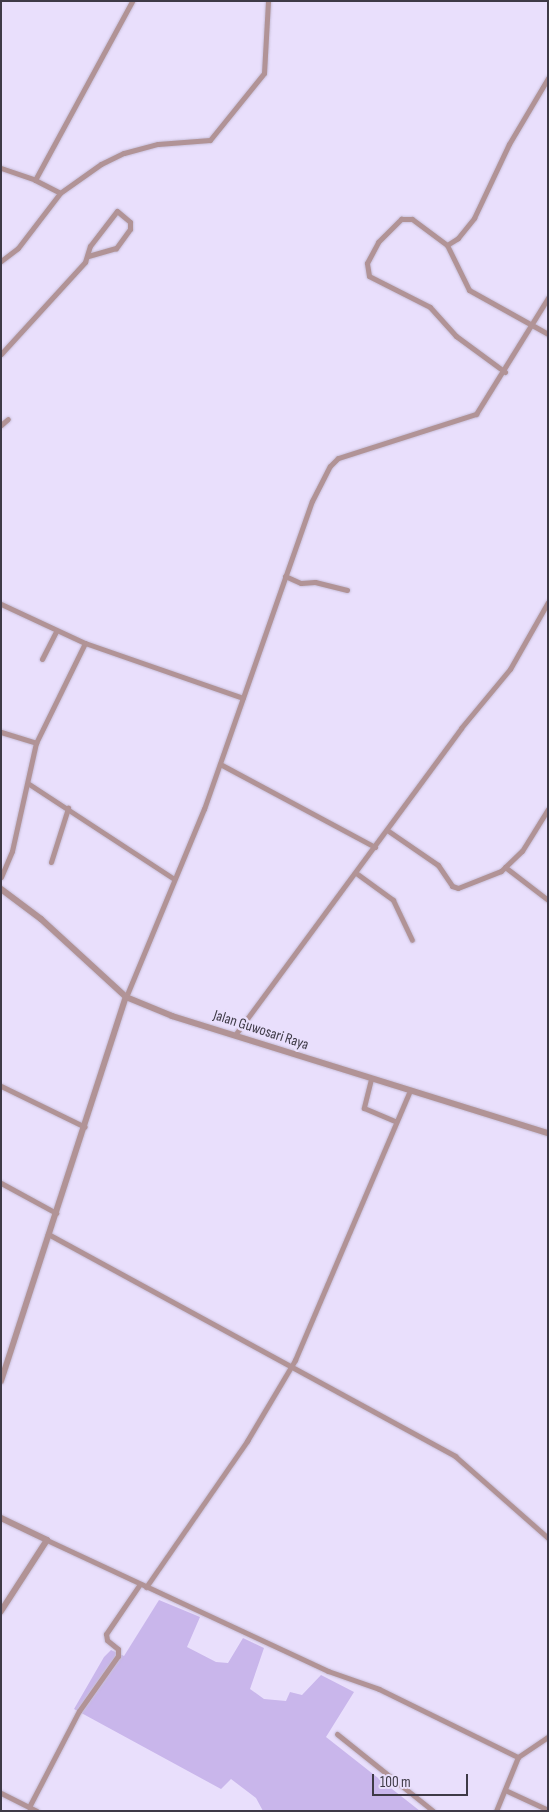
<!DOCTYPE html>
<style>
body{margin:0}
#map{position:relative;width:549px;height:1812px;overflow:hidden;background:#e9dffc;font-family:"Sofia Sans Condensed",sans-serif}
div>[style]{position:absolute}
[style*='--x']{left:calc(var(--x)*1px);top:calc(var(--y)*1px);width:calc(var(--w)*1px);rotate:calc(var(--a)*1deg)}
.green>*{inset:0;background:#c9b6eb}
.roads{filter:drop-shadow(0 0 1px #c7bed8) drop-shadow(0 0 1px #c7bed8)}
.minor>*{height:5px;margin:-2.5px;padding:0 2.5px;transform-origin:2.5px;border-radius:2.5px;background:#b19396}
.tertiary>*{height:6px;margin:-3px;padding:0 3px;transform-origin:3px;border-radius:3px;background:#b19396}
span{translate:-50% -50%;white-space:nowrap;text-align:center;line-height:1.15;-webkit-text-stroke:5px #e9dffc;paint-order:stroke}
.street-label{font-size:15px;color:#3e3a46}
.frame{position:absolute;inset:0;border:2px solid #3e3a46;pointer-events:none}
.scale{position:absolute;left:372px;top:1774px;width:96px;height:22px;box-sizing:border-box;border:2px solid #3e3a46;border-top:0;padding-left:6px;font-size:15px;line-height:18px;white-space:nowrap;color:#3e3a46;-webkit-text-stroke:4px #e9dffc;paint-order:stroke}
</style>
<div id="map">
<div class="green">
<div style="clip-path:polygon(159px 1600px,200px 1617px,187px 1647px,216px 1662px,228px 1663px,243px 1638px,264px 1648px,250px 1689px,264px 1699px,286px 1701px,290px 1692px,302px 1695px,321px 1675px,354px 1692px,326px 1737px,420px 1811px,263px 1811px,256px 1798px,231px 1779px,221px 1789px,74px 1709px,104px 1657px,111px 1650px,124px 1656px)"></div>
</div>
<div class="roads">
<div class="minor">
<div style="--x:1;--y:168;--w:36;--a:19"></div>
<div style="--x:35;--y:180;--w:204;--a:-61.5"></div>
<div style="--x:35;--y:180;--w:28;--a:27"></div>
<div style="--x:60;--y:193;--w:50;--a:-35.3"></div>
<div style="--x:101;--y:164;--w:25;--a:-26"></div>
<div style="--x:124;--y:153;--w:35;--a:-15"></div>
<div style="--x:158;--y:144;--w:52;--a:-4.4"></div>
<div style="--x:210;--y:140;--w:86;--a:-51.1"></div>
<div style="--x:264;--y:73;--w:72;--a:-86.8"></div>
<div style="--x:447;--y:245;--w:50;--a:63.9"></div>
<div style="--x:469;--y:290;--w:90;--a:29.1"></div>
<div style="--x:1;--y:261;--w:21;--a:-37"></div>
<div style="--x:18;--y:248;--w:69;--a:-52.6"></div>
<div style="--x:1;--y:354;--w:125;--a:-47.6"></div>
<div style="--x:85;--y:262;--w:17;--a:-73"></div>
<div style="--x:90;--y:246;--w:44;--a:-52.4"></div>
<div style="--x:117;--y:211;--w:17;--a:40"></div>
<div style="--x:130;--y:222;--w:7;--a:90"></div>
<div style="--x:130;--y:229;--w:24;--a:126"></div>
<div style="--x:116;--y:248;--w:29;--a:164"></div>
<div style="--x:505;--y:372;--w:61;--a:-143.7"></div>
<div style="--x:456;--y:336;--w:39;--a:-132"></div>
<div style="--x:430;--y:307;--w:68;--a:-153.1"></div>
<div style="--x:369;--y:276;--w:13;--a:-99"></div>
<div style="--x:367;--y:263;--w:24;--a:-62"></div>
<div style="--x:378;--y:242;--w:33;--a:-45"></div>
<div style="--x:401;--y:219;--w:11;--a:0"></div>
<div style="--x:412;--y:219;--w:44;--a:36.6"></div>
<div style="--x:447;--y:245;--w:13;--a:-32"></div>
<div style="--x:458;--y:238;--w:26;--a:-51"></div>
<div style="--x:474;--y:218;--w:82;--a:-64.7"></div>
<div style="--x:509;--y:144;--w:77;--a:-59.4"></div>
<div style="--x:1;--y:425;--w:9;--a:-41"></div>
<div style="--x:285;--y:576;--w:17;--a:24"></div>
<div style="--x:301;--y:583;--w:14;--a:-4"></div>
<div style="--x:315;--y:582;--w:33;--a:14"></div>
<div style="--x:1;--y:604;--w:93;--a:24.9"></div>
<div style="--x:42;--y:659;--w:31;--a:-63"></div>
<div style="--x:1;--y:732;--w:37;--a:17"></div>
<div style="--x:220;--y:764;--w:176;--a:28.2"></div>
<div style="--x:29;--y:784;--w:173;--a:33.2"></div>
<div style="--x:387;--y:830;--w:62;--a:34.5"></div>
<div style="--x:438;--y:865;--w:25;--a:56"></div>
<div style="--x:452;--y:886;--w:6;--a:18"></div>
<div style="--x:458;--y:888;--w:46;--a:-21.6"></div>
<div style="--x:501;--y:871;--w:29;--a:-44"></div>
<div style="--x:522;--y:851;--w:49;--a:-58.2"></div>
<div style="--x:51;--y:862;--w:57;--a:-72.5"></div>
<div style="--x:505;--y:867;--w:54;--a:37.5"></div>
<div style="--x:356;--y:873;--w:46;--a:36.1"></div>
<div style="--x:393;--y:900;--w:44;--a:64.6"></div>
<div style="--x:1;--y:877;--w:28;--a:-67"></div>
<div style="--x:12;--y:851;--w:111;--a:-77.5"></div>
<div style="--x:36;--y:743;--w:111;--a:-63.9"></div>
<div style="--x:85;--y:643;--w:167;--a:19.2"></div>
<div style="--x:126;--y:997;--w:204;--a:-67.5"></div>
<div style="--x:204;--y:809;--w:326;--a:-70.7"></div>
<div style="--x:312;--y:501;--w:39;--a:-63"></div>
<div style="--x:330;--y:466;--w:11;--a:-45"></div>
<div style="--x:338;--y:458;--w:145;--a:-17.7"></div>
<div style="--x:476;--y:414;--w:137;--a:-58.2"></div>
<div style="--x:235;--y:1035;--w:381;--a:-53.6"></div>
<div style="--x:461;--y:728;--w:77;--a:-50.3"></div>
<div style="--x:510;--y:669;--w:77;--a:-60.4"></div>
<div style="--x:371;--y:1079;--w:30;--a:104"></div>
<div style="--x:364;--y:1108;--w:34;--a:23"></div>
<div style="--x:1;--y:1086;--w:93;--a:26"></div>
<div style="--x:1;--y:1183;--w:63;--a:28.6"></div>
<div style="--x:48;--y:1234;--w:464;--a:28.6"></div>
<div style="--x:455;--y:1456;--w:124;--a:41.4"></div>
<div style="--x:47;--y:1540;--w:310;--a:25"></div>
<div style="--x:328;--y:1671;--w:54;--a:19.4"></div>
<div style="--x:379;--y:1689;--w:155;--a:26.1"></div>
<div style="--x:146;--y:1587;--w:178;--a:-55.3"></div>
<div style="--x:247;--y:1441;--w:94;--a:-59.3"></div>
<div style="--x:295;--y:1360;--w:293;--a:-66.9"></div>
<div style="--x:337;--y:1734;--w:123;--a:38.7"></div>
<div style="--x:505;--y:1790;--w:47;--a:24.9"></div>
<div style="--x:1;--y:1793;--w:40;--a:26.6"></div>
<div style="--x:29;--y:1807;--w:108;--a:-62.5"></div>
<div style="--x:79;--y:1711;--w:67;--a:-54.7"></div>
<div style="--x:118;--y:1656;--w:7;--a:-90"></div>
<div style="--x:118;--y:1649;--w:14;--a:-141"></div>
<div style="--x:107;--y:1640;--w:6;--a:-99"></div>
<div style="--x:106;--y:1634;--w:60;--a:-55.8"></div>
<div style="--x:496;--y:1811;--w:58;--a:-67.8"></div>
<div style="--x:518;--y:1757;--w:36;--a:-34"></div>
</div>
<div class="tertiary">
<div style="--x:1;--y:889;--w:50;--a:36.9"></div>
<div style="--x:41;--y:919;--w:115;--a:42.5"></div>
<div style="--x:126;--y:997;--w:50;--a:22.4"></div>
<div style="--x:172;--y:1016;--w:394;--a:17.3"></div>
<div style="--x:1;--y:1381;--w:404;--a:-72"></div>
<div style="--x:1;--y:1518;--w:51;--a:25.6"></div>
<div style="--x:47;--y:1540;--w:85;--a:122.9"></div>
</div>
</div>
<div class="street-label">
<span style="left:261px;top:1030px;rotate:18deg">Jalan Guwosari Raya</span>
</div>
<div class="frame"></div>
<div class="scale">100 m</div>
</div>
